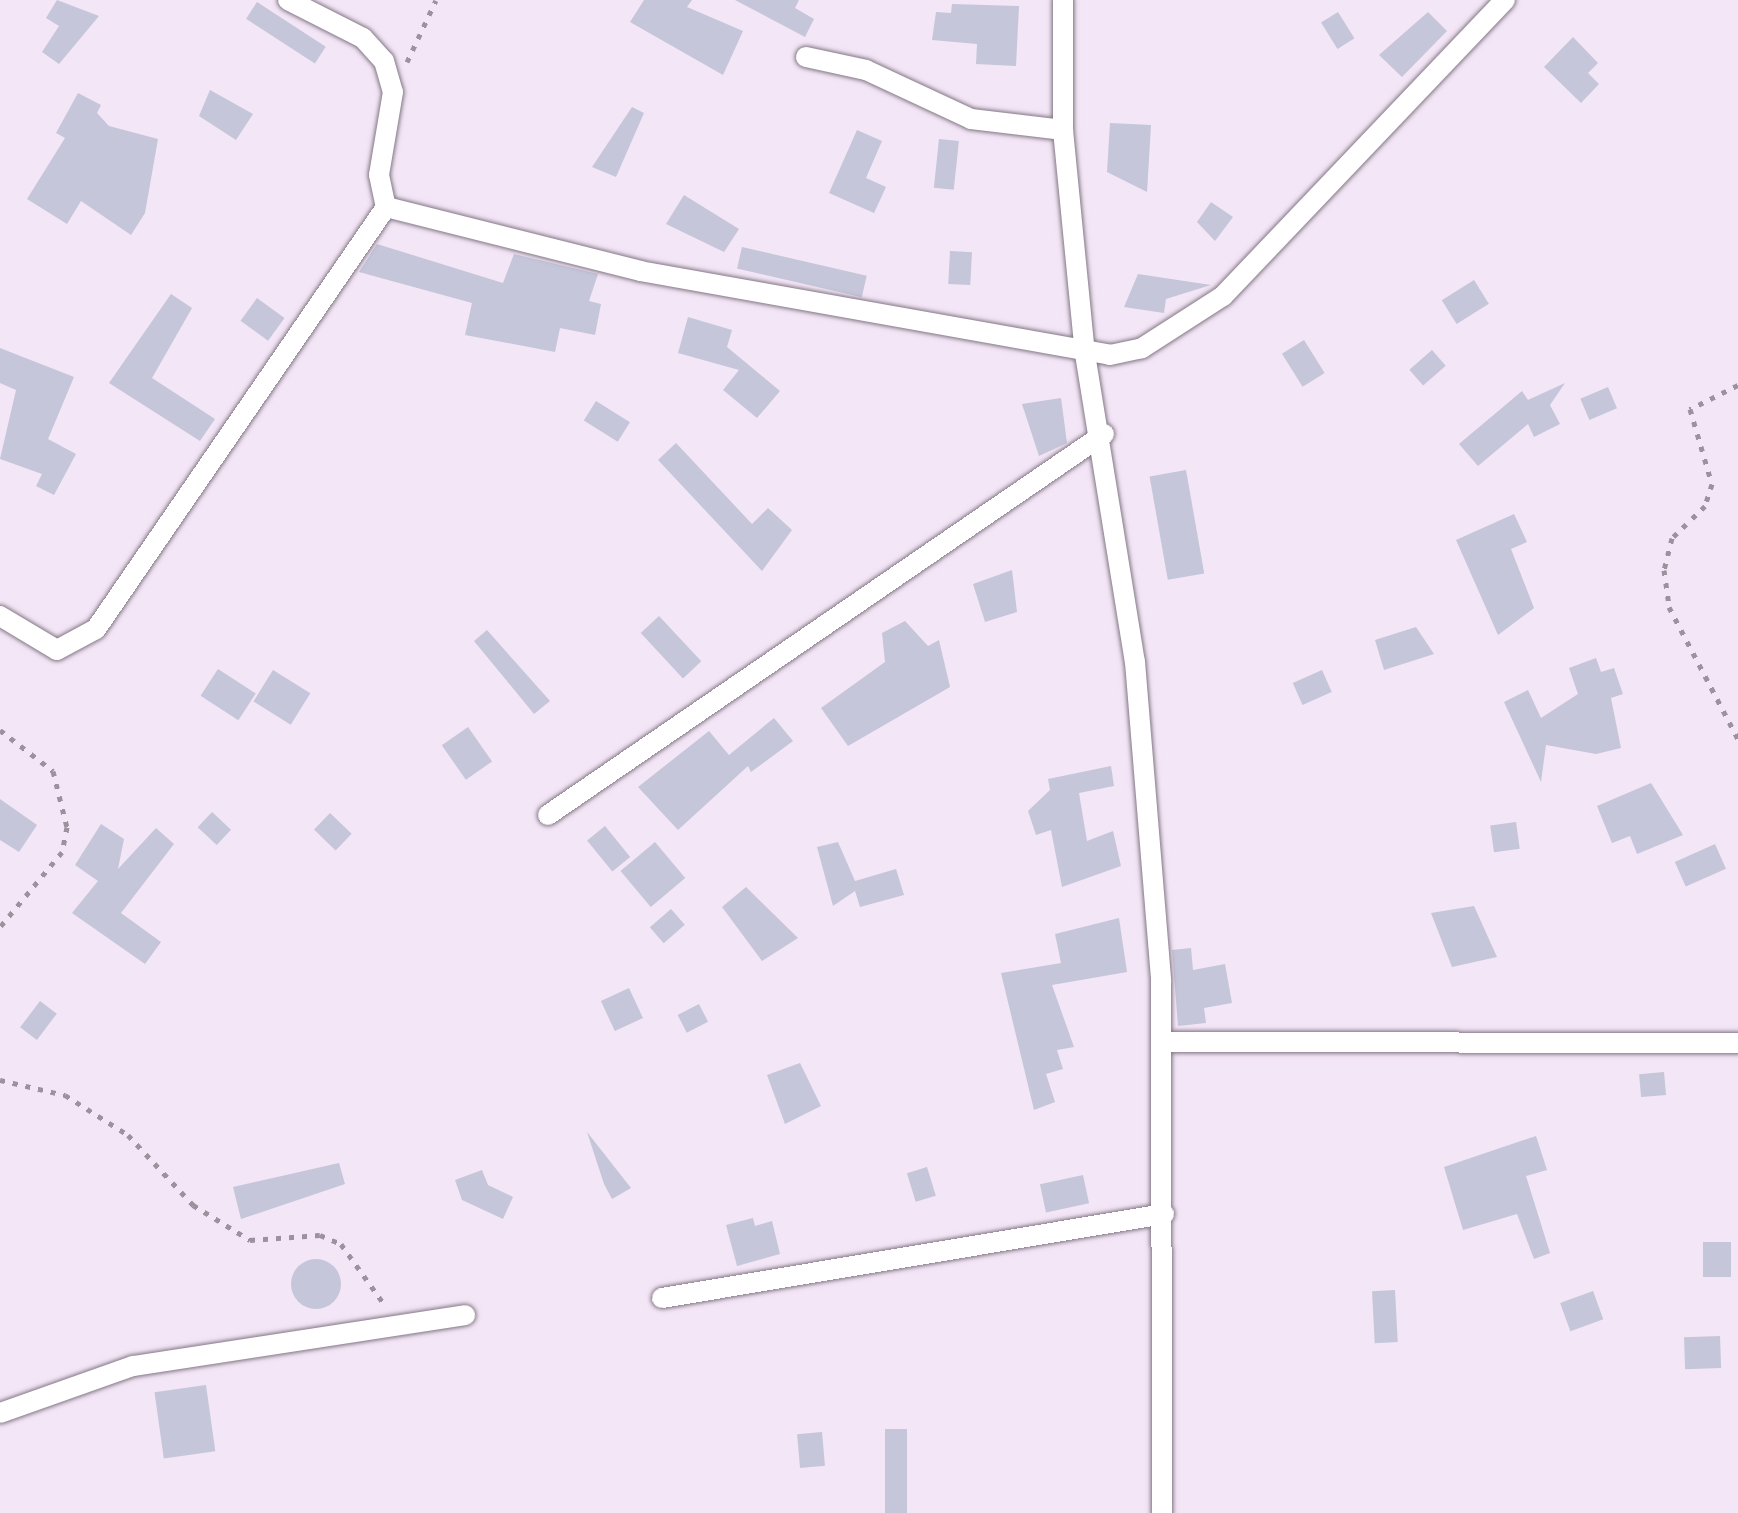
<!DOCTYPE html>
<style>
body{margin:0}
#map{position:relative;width:1738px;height:1513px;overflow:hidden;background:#f3e6f6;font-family:Georgia,serif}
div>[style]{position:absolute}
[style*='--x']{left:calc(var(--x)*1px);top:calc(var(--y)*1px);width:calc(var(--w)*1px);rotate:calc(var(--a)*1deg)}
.building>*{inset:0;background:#c5c6d9;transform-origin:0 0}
.round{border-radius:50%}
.path>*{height:5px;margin-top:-2.5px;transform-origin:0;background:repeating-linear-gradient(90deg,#9b929d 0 5px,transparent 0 13px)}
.roads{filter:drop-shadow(0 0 2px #837786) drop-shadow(0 0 2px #837786)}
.minor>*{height:20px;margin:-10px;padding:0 10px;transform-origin:10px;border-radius:10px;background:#fff}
span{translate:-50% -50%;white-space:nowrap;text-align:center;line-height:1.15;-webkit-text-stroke:9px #f3e6f6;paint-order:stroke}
</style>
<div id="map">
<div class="building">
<div style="clip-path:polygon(57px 0,99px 16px,59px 64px,42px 52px,59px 26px,46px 18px)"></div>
<div style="clip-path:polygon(644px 0,692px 0,687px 7px,743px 31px,723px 75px,630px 22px)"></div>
<div style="clip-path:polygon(735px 0,799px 0,795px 8px,814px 19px,805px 37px)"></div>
<div style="left:257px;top:2px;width:82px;height:20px;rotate:33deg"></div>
<div style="clip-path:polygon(952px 4px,1019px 6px,1016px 66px,976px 64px,977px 44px,932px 40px,936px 12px,951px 13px)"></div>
<div style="left:1338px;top:12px;width:31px;height:20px;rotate:58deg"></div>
<div style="clip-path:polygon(1428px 12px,1447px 31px,1402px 77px,1379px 55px)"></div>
<div style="clip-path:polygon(1573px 37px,1598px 63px,1588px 73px,1599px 84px,1581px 103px,1544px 67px)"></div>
<div style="clip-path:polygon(210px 90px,253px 114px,236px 140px,199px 116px)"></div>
<div style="clip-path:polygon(78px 93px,101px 105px,97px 113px,109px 126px,158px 139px,145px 213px,131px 235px,81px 201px,67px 224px,27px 199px,65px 138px,56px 133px)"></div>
<div style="clip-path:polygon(632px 107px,644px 113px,616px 177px,592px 167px)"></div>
<div style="clip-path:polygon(1110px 123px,1151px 125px,1147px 192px,1107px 172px)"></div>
<div style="clip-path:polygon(857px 130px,882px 141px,866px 178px,886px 187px,874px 213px,829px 193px)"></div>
<div style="left:939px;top:139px;width:20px;height:49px;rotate:6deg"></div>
<div style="clip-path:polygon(684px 195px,739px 229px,724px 252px,666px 224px)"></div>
<div style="clip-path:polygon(1211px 202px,1233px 217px,1215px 241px,1197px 222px)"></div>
<div style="clip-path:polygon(377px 244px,503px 283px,514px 254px,598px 274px,589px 301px,601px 304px,595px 335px,560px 328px,555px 352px,465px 335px,472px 303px,359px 272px)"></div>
<div style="left:742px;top:247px;width:128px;height:22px;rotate:13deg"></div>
<div style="left:950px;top:251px;width:22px;height:33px;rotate:3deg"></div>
<div style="clip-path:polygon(1138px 274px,1211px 285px,1166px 299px,1164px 313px,1124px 307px)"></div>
<div style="left:1474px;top:280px;width:28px;height:38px;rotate:58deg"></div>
<div style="clip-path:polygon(171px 294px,192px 308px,152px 378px,215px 419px,200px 441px,109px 383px)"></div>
<div style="left:257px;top:298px;width:34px;height:28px;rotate:36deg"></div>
<div style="clip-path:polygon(688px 317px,732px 330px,727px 347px,780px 391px,757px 418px,723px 390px,739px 370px,678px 353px)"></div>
<div style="left:1304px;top:340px;width:39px;height:26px;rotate:58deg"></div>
<div style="clip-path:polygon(0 348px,74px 377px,48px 439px,76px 454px,54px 495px,36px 486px,42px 474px,0 459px,16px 390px,0 383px)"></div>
<div style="left:1432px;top:350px;width:21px;height:30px;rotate:49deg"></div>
<div style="clip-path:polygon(1565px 383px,1550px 405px,1560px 424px,1534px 437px,1528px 424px,1478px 466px,1459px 444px,1522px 391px,1528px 400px)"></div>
<div style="left:1608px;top:387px;width:23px;height:30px;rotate:67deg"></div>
<div style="clip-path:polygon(1061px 398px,1067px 443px,1039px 456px,1022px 404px)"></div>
<div style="left:596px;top:401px;width:40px;height:23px;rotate:32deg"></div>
<div style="clip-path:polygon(676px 443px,752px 524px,768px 508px,792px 530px,762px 571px,658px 460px)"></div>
<div style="left:1186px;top:470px;width:105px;height:37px;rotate:80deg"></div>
<div style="clip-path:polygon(1514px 514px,1527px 542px,1511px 549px,1534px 608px,1498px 635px,1456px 540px)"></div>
<div style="clip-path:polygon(1012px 570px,1017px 612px,985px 622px,973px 584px)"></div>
<div style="left:659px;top:616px;width:62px;height:25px;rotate:47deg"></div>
<div style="clip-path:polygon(905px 621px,928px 646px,939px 640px,950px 687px,848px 746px,821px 708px,885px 662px,882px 633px)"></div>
<div style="clip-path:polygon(1416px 627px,1434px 654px,1384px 670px,1375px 640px)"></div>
<div style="clip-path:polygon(487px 630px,550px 701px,534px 714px,474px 641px)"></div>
<div style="clip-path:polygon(1596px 658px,1601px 672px,1614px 668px,1623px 694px,1611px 698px,1621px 748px,1596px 754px,1546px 745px,1541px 782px,1504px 702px,1528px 690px,1541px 718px,1578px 694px,1569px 668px)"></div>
<div style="left:218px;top:669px;width:45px;height:32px;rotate:33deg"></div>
<div style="left:273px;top:670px;width:44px;height:37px;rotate:32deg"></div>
<div style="left:1322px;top:670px;width:24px;height:32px;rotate:66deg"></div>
<div style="clip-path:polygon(774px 718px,793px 741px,751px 772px,748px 766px,678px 830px,638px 787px,709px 731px,729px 755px)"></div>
<div style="left:468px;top:727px;width:42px;height:32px;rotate:55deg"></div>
<div style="clip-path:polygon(1111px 766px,1114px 786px,1079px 793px,1087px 841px,1113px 831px,1121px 866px,1062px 887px,1051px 830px,1036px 835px,1028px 811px,1050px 790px,1048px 779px)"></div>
<div style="clip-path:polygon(1651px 783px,1683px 835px,1637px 854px,1630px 836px,1612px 843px,1597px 806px)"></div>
<div style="clip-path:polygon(0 799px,37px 825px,19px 852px,0 840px)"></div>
<div style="left:212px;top:812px;width:26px;height:21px;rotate:43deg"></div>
<div style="left:330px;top:813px;width:30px;height:23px;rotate:44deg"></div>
<div style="left:1516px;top:822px;width:27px;height:26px;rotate:82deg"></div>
<div style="clip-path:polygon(101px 824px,124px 839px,118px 869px,156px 828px,174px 844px,121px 913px,161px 942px,145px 964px,72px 913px,98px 881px,75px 865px)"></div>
<div style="left:605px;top:826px;width:40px;height:23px;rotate:51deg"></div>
<div style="left:655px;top:842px;width:47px;height:45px;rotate:50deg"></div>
<div style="clip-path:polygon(838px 842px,855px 881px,896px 869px,904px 895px,860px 907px,855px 891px,833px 906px,817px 847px)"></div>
<div style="left:1715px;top:844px;width:27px;height:44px;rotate:66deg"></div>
<div style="clip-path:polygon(746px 887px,798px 938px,762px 961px,722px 907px)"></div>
<div style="clip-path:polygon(1474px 906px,1497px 957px,1452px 967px,1431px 913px)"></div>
<div style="left:671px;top:909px;width:21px;height:28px;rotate:49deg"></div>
<div style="clip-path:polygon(1119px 918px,1127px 972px,1052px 985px,1074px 1047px,1057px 1050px,1063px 1069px,1046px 1074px,1055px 1102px,1034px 1110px,1001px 973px,1061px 963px,1055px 934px)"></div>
<div style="clip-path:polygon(1191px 948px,1193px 970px,1225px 964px,1232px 1003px,1204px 1008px,1206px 1023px,1178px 1026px,1172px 950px)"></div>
<div style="left:629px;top:988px;width:33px;height:31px;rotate:65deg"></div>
<div style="left:40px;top:1001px;width:21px;height:33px;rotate:37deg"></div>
<div style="left:699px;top:1004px;width:20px;height:24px;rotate:63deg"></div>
<div style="clip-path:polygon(800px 1063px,821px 1106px,785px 1124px,767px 1075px)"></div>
<div style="left:1664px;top:1072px;width:23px;height:25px;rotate:85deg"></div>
<div style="clip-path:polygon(587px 1132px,631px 1188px,612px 1199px,604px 1184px)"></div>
<div style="clip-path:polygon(1536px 1136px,1547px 1170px,1526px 1176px,1550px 1253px,1534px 1259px,1517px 1214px,1463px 1230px,1444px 1167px)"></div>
<div style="clip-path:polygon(339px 1163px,345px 1184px,241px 1219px,233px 1187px)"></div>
<div style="left:927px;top:1167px;width:30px;height:21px;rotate:73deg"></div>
<div style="clip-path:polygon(482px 1170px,488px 1185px,513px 1197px,503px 1219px,462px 1200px,455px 1180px)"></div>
<div style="left:1083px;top:1175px;width:29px;height:44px;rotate:78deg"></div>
<div style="clip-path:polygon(753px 1218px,755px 1226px,772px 1221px,780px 1254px,737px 1266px,726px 1225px)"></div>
<div style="left:1703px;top:1242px;width:28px;height:35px"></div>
<div class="round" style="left:291px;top:1259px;width:50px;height:50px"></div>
<div style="left:1395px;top:1290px;width:52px;height:23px;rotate:87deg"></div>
<div style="left:1593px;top:1291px;width:30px;height:35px;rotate:70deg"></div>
<div style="left:1720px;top:1336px;width:32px;height:36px;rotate:88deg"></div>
<div style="left:206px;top:1385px;width:67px;height:52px;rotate:82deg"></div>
<div style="left:885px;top:1429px;width:22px;height:84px"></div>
<div style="left:822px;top:1432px;width:34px;height:25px;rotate:85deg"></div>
</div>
<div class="path">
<div style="--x:407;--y:62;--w:68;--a:-64.9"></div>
<div style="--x:1738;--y:385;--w:54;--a:153.4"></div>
<div style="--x:1690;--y:409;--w:78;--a:73.7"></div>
<div style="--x:1712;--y:484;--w:23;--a:108"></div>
<div style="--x:1705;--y:506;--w:46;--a:135.9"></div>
<div style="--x:1672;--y:538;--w:33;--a:104"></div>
<div style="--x:1664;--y:570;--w:37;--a:82"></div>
<div style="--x:1669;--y:607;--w:149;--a:62.4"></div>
<div style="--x:0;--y:730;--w:67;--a:37.7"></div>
<div style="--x:53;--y:771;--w:58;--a:76"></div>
<div style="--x:67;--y:827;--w:25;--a:101"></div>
<div style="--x:62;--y:852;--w:97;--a:129.6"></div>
<div style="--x:0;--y:1080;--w:67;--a:13"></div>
<div style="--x:65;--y:1095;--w:75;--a:32.4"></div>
<div style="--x:128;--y:1135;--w:96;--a:47.1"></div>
<div style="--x:193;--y:1205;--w:67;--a:31.6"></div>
<div style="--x:250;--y:1240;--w:70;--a:-4.1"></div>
<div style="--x:320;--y:1235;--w:23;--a:23"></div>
<div style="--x:341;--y:1244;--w:74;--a:54.4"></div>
</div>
<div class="roads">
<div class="minor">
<div style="--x:288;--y:0;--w:84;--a:26.9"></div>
<div style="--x:363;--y:38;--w:31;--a:48"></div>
<div style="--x:384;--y:61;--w:32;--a:74"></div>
<div style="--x:393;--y:92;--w:84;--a:99.6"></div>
<div style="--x:379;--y:175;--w:33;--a:78"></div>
<div style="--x:386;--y:207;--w:262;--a:14.1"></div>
<div style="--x:640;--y:271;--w:477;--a:10.1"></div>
<div style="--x:1110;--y:355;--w:33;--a:-12"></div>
<div style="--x:1142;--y:348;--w:96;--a:-32.7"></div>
<div style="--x:1223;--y:296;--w:409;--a:-46.4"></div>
<div style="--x:1063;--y:0;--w:130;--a:90"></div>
<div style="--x:1063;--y:130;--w:225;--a:84.4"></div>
<div style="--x:1085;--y:354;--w:312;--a:80.8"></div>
<div style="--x:1135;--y:662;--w:319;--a:85.3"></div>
<div style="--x:1161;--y:980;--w:533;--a:89.89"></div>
<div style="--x:806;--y:57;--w:61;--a:12.2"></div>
<div style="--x:866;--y:70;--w:116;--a:25"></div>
<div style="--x:971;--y:119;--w:93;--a:6.8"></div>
<div style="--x:0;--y:616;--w:66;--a:30.8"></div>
<div style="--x:57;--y:650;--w:44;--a:-28.3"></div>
<div style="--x:96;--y:629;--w:512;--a:-55.5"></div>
<div style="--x:548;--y:815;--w:674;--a:-34.42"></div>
<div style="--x:1164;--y:1042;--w:574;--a:0.1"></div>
<div style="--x:662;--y:1298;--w:509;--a:-9.5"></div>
<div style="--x:0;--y:1413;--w:141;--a:-19.5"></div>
<div style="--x:133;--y:1366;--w:336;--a:-8.7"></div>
</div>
</div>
</div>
